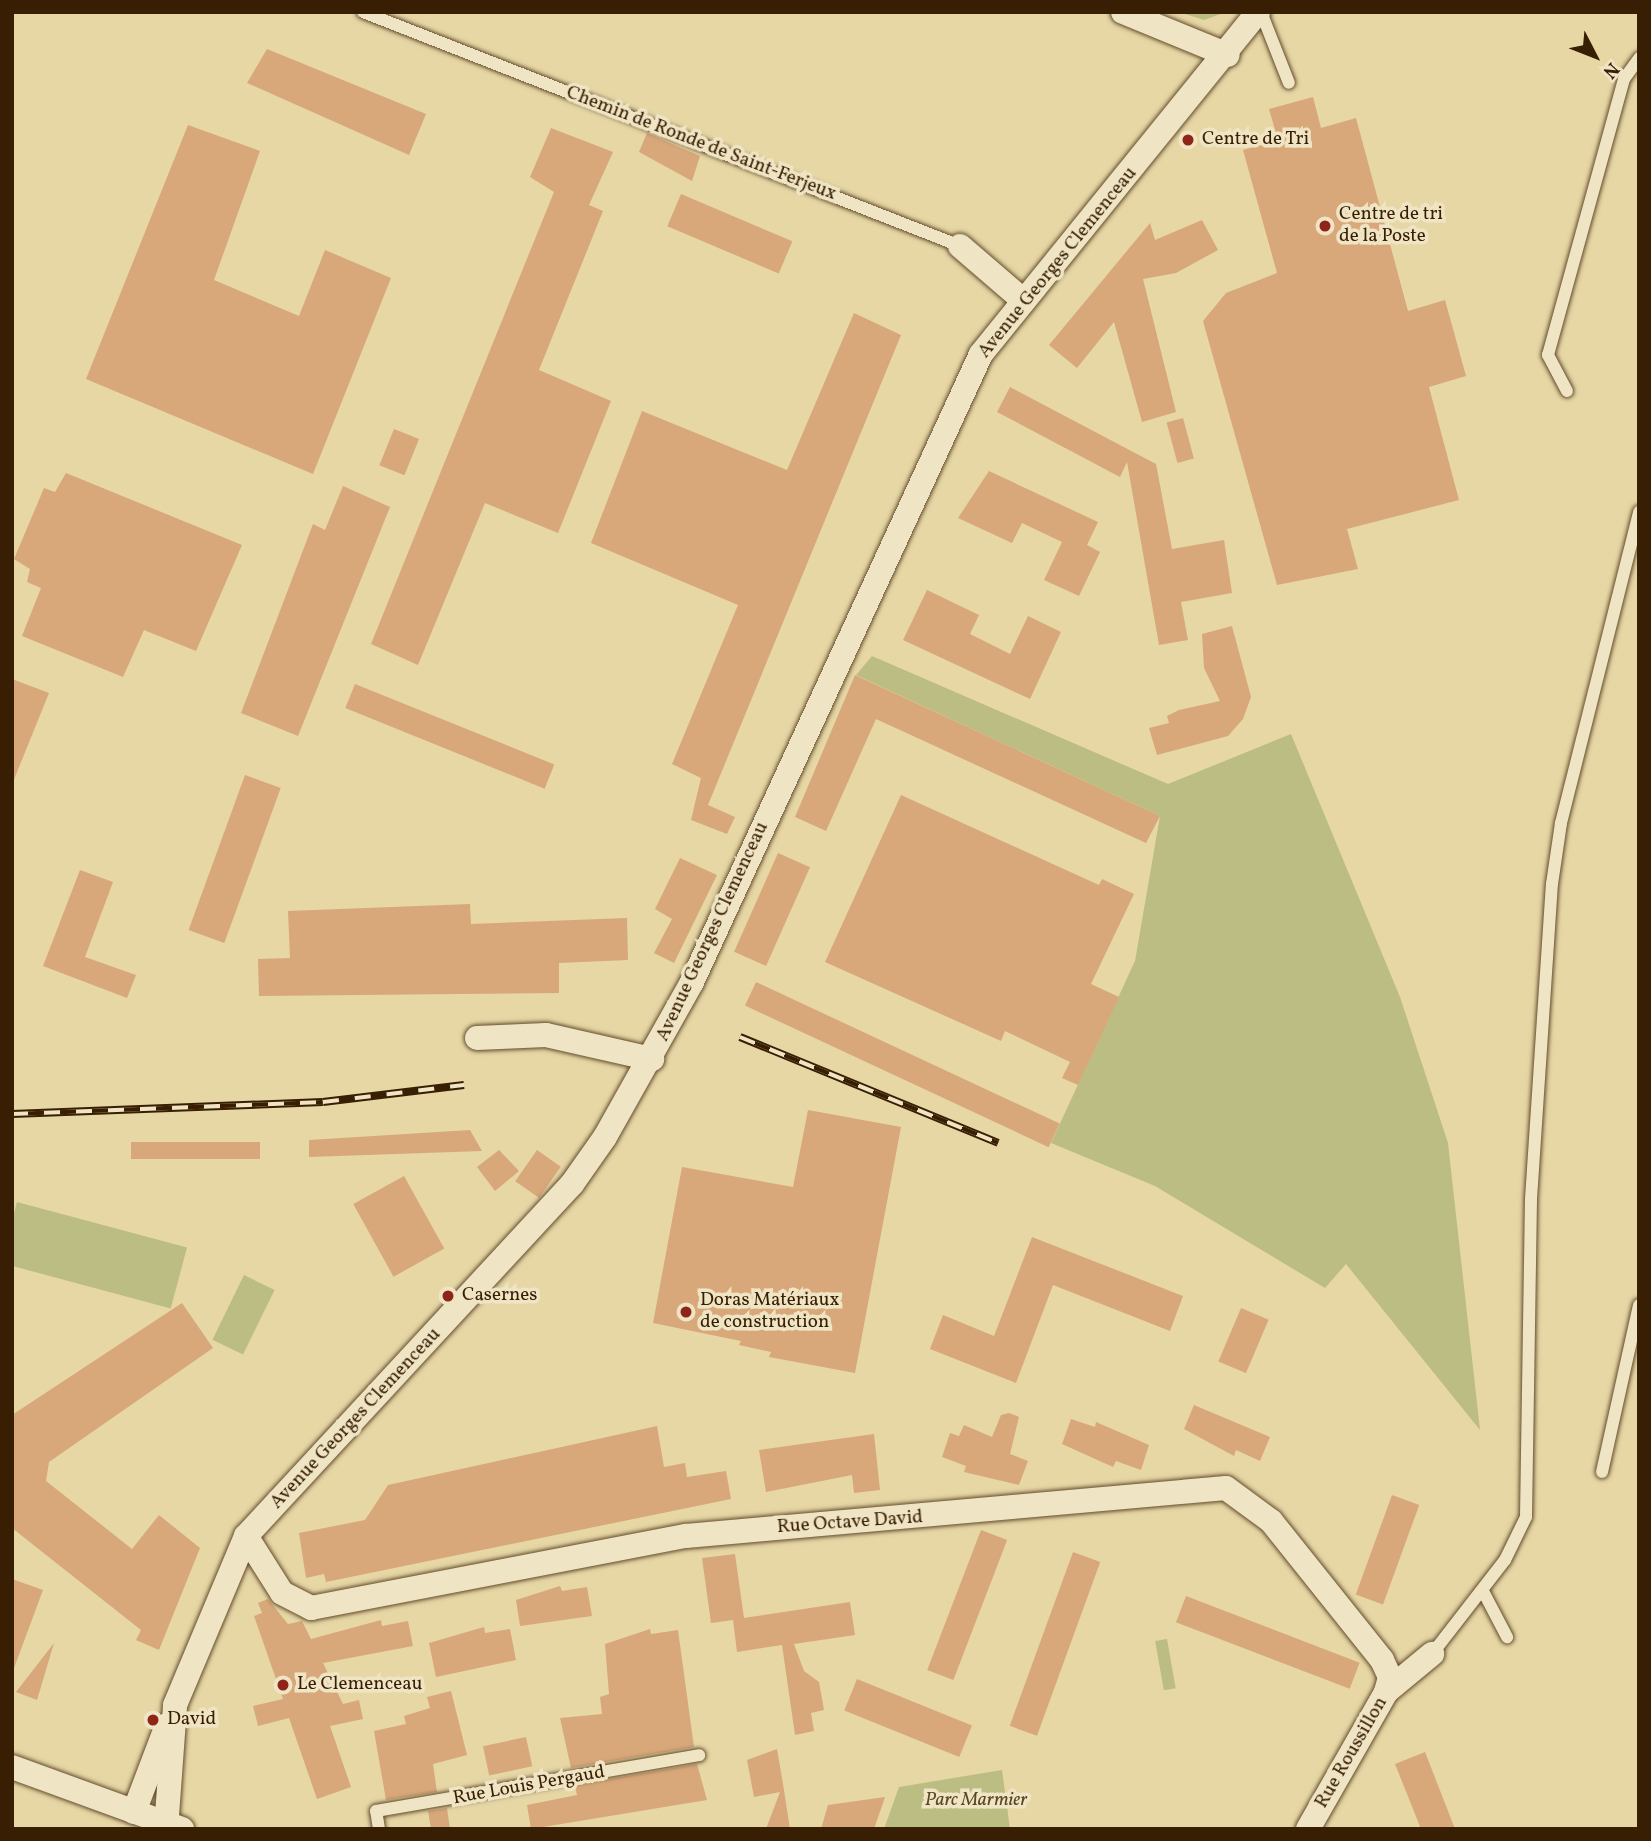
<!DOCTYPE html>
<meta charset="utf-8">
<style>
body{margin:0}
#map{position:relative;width:1651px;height:1841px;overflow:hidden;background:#e6d7a5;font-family:Vollkorn,serif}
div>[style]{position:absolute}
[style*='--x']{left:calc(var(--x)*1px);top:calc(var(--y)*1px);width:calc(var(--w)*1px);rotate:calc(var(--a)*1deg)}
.green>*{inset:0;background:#bbbd82;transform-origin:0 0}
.building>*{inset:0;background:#d8a87a;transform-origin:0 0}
.roads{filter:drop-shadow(0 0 2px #644c2c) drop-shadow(0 0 2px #644c2c)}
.lane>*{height:12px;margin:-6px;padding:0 6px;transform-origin:6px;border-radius:6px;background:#efe5c4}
.street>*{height:24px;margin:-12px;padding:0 12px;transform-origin:12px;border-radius:12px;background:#efe5c4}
.rail>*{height:8px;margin-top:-4px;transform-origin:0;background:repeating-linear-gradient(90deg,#efe5c4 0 16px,#381e03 0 32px);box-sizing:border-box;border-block:2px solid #381e03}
.dots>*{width:19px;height:19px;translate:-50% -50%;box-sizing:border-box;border:4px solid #efe5c4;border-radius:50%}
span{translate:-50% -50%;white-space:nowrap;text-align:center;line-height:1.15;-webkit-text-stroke:7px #efe5c4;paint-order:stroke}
.poi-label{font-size:19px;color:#381e03}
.left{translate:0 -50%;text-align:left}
.street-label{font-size:19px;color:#381e03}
.park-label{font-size:19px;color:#594623;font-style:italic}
.frame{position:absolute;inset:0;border:14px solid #381e03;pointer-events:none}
.north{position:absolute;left:1560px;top:21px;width:70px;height:70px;-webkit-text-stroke:5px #efe5c4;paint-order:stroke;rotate:132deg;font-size:19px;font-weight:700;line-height:28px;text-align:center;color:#381e03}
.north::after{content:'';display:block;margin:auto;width:24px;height:32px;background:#381e03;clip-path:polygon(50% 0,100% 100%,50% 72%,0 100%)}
</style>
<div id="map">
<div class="green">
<div style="clip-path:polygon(1179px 12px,1226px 12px,1204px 20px)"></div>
<div style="clip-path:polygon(872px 656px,1168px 784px,1291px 734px,1400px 997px,1448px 1143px,1480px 1430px,1346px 1264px,1325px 1288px,1155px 1186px,1051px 1143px,1135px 961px,1160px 816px,856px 675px)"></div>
<div style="left:17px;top:1202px;width:176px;height:63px;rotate:15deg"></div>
<div style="left:244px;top:1275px;width:34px;height:72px;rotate:26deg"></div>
<div style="left:1167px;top:1639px;width:50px;height:12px;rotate:80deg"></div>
<div style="clip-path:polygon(1002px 1770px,1010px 1829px,884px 1829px,899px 1787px)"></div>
</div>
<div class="building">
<div style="clip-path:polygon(267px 49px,426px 114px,409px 155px,247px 83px)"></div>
<div style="clip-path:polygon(1313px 97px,1321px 128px,1356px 118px,1408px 311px,1445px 300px,1466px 376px,1429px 387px,1459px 500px,1347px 529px,1358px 569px,1277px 585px,1203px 321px,1226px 293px,1277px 273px,1243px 150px,1278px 140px,1269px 109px)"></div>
<div style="clip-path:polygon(188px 125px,260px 151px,214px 280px,299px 316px,325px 250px,391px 278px,313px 474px,86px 379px)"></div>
<div style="clip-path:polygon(551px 128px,613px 152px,589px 205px,603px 211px,539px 370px,611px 401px,558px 533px,485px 503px,418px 665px,371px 644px,554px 192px,530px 177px)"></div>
<div style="clip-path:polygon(647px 133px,700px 156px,692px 181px,639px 152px)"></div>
<div style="left:681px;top:194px;width:121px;height:35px;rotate:23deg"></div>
<div style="clip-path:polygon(1202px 220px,1218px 250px,1176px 273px,1143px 279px,1176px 412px,1142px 422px,1114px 322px,1077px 368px,1049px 345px,1150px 223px,1155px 240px)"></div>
<div style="clip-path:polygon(854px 313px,901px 335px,708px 805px,735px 817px,727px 834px,691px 820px,701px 778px,672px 764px,738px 605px,591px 543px,642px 411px,787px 470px)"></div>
<div style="clip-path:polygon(1010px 387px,1156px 464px,1172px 549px,1224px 540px,1232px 593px,1181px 602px,1188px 640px,1159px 645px,1127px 462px,1120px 477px,997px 412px)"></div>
<div style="left:1183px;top:418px;width:42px;height:17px;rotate:75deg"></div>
<div style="left:394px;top:429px;width:27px;height:39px;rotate:22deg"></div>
<div style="clip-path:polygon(989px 471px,1098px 522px,1087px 545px,1100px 552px,1079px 596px,1044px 580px,1062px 542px,1022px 523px,1012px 543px,958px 518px)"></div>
<div style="clip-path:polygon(66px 473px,242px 545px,196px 651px,144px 630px,123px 677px,22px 636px,41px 588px,27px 582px,30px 569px,14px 559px,44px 488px,55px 492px)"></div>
<div style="clip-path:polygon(343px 486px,390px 507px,298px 736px,241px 713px,313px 524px,325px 530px)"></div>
<div style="clip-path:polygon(927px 590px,979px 615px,970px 634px,1010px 654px,1028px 616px,1061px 632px,1030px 699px,903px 640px)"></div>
<div style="clip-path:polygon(1232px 626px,1251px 697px,1243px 719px,1228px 736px,1157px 755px,1149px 728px,1169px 723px,1167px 716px,1179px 710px,1220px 701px,1204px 668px,1202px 634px)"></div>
<div style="clip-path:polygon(855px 675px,1160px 816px,1146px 843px,876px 719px,826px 831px,795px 817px)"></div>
<div style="clip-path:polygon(12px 679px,49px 693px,13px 782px,12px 782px)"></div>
<div style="left:355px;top:684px;width:215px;height:26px;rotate:22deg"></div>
<div style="left:245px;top:775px;width:38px;height:165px;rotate:20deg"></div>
<div style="clip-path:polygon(901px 795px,1099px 885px,1102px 879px,1134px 894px,1091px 984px,1119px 997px,1078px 1085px,1062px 1078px,1070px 1062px,1005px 1031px,1001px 1041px,825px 962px)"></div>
<div style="left:778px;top:853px;width:35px;height:108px;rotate:24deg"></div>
<div style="clip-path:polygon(680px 858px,717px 875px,674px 963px,654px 953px,672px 919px,655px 909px)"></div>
<div style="clip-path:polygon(80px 870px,113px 882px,85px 957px,136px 975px,127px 998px,43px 966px)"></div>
<div style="clip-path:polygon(470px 904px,471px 924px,627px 918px,628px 960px,559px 963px,559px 993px,259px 996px,258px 959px,290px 958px,288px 911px)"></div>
<div style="left:756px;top:982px;width:335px;height:26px;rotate:25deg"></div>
<div style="clip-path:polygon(808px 1110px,901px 1127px,855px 1373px,769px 1357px,771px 1352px,739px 1345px,741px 1341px,653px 1323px,682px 1167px,793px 1187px)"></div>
<div style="clip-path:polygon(470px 1130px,482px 1151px,309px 1157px,309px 1140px)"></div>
<div style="left:260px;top:1142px;width:17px;height:129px;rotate:90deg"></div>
<div style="clip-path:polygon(499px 1150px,519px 1171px,495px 1191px,477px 1167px)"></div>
<div style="left:537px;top:1150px;width:29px;height:38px;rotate:35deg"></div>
<div style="left:404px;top:1176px;width:83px;height:58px;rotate:61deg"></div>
<div style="clip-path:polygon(1032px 1237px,1183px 1296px,1170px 1331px,1053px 1285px,1016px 1383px,930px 1349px,943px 1315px,994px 1336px)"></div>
<div style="clip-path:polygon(182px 1303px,213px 1348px,49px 1462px,46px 1481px,132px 1549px,159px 1515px,200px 1548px,159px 1650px,136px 1640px,141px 1630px,12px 1528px,12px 1415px)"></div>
<div style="left:1241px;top:1308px;width:30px;height:58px;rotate:23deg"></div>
<div style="clip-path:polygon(1194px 1405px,1270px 1437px,1260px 1461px,1236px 1450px,1234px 1456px,1184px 1429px)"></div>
<div style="clip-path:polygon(1009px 1413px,1019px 1417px,1010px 1454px,1028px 1461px,1019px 1485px,964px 1472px,966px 1466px,942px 1457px,950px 1433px,959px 1436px,964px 1425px,992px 1437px,1001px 1415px)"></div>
<div style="clip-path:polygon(1071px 1419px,1095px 1427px,1096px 1422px,1149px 1445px,1141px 1470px,1116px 1461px,1113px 1467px,1062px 1444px)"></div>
<div style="clip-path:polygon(657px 1426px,664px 1467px,685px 1463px,687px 1477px,726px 1471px,731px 1499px,326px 1582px,324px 1574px,306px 1578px,299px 1533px,365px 1520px,388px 1485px)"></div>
<div style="clip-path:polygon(874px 1434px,880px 1490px,854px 1493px,852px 1475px,766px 1492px,759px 1450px)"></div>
<div style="left:1392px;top:1495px;width:29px;height:106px;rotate:20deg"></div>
<div style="left:981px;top:1530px;width:28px;height:150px;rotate:21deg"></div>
<div style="left:1073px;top:1552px;width:29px;height:185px;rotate:20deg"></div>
<div style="clip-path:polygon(735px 1554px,744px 1618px,850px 1602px,855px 1635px,794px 1644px,804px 1671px,819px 1682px,824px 1710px,811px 1713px,814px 1731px,795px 1735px,782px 1645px,737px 1652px,733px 1620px,711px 1623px,702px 1558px)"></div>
<div style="clip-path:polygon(12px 1579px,43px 1590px,14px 1668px,12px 1668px)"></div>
<div style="clip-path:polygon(560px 1586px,562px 1591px,587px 1587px,592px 1616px,520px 1626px,516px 1600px)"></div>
<div style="left:1186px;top:1596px;width:186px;height:28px;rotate:21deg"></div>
<div style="clip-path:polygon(268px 1599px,288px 1624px,302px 1621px,311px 1639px,381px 1620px,382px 1626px,408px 1621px,413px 1646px,323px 1663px,343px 1704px,359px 1700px,363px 1719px,330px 1726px,351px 1787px,317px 1799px,289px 1718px,258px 1726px,253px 1706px,283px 1699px,254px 1616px,262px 1613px,258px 1603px)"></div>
<div style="clip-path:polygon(484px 1627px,485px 1633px,510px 1629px,516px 1660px,436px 1677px,429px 1643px)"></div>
<div style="clip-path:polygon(650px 1629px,651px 1634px,678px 1630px,694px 1747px,571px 1768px,560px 1718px,602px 1714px,600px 1697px,609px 1694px,605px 1644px)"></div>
<div style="clip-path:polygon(54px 1643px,37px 1700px,16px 1692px)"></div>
<div style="left:857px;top:1679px;width:124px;height:34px;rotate:22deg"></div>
<div style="clip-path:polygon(451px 1691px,467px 1755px,433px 1764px,437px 1792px,386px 1800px,374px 1731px,406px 1724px,404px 1716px,430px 1708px,427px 1697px)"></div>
<div style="left:526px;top:1737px;width:30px;height:44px;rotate:78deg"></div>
<div style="clip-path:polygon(777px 1749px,783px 1784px,790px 1829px,766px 1829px,780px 1792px,754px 1797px,747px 1760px)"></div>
<div style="clip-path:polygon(1425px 1752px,1455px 1829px,1421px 1829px,1395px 1764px)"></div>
<div style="clip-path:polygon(697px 1764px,707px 1800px,531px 1829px,527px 1805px,577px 1795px,575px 1785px)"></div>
<div style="clip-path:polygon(885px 1797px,874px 1829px,821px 1829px,828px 1805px)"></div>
<div style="clip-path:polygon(447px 1808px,450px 1829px,431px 1829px,428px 1811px)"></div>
</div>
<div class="roads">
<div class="lane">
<div style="--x:363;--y:12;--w:641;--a:21.4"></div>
<div style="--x:1261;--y:12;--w:76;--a:68.5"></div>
<div style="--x:1567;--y:391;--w:41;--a:-117.8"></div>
<div style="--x:1548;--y:355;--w:286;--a:-74.6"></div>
<div style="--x:1624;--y:79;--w:26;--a:-54"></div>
<div style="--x:1602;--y:1472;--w:171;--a:-77.5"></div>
<div style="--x:1484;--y:1593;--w:50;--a:62.4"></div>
<div style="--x:1432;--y:1654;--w:119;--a:-52.2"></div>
<div style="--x:1505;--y:1560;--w:48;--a:-64"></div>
<div style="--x:1526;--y:1517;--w:318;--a:-89.1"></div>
<div style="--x:1531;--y:1199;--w:316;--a:-86.2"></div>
<div style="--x:1552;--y:884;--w:62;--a:-81.6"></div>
<div style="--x:1561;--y:823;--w:321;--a:-75.9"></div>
<div style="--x:379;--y:1829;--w:18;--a:-99"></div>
<div style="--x:376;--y:1811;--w:328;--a:-9.8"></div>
</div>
<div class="street">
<div style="--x:1123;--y:12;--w:113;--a:22.3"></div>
<div style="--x:960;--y:246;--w:84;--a:40.7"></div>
<div style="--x:477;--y:1038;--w:69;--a:-2.5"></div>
<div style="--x:546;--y:1035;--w:109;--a:12.8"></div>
<div style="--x:246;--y:1536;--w:67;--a:57.7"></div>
<div style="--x:282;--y:1593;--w:33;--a:27"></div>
<div style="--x:311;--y:1608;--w:382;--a:-10.9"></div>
<div style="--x:686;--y:1536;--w:542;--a:-5.08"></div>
<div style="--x:1226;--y:1488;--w:56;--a:36.3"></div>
<div style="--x:1271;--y:1521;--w:178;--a:51.4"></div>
<div style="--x:1382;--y:1660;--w:19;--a:65"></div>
<div style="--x:1390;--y:1677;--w:16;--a:105"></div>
<div style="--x:12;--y:1767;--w:181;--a:20"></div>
<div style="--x:134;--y:1812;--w:93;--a:-69.2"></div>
<div style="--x:166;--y:1829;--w:124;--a:-85.8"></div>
<div style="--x:175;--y:1705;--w:183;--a:-67.2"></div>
<div style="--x:246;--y:1536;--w:480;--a:-47.2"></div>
<div style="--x:572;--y:1184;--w:57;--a:-54.9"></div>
<div style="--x:605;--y:1137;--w:178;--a:-60.7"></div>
<div style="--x:692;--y:982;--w:691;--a:-65.29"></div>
<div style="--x:981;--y:354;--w:440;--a:-51"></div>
<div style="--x:1308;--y:1829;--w:158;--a:-60.3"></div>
<div style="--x:1386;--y:1692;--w:60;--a:-39.6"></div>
</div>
</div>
<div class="rail">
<div style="--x:740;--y:1037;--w:279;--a:22.3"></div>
<div style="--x:12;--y:1114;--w:311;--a:-2.2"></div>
<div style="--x:323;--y:1102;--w:142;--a:-6.9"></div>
</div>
<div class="dots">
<div style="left:1188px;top:140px;background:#8f2418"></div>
<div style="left:1325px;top:226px;background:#8f2418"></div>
<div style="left:448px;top:1296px;background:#8f2418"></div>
<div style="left:686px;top:1312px;background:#8f2418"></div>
<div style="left:283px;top:1685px;background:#8f2418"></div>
<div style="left:153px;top:1720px;background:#8f2418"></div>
</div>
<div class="poi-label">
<span class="left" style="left:1202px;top:140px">Centre de Tri</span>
<span class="left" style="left:1339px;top:226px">Centre de tri<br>de la Poste</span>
<span class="left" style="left:462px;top:1296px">Casernes</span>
<span class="left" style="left:700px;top:1312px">Doras Matériaux<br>de construction</span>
<span class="left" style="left:297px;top:1685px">Le Clemenceau</span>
<span class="left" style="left:167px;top:1720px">David</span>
</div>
<div class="street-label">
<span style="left:701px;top:144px;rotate:21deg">Chemin de Ronde de Saint-Ferjeux</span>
<span style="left:1058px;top:263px;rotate:-51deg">Avenue Georges Clemenceau</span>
<span style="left:713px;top:932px;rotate:-65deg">Avenue Georges Clemenceau</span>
<span style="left:356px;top:1419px;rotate:-47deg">Avenue Georges Clemenceau</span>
<span style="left:850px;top:1523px;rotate:-4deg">Rue Octave David</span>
<span style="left:1352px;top:1753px;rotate:-60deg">Rue Roussillon</span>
<span style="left:529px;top:1786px;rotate:-10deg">Rue Louis Pergaud</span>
</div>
<div class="park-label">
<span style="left:976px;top:1801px">Parc Marmier</span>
</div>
<div class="frame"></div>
<div class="north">N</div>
</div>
